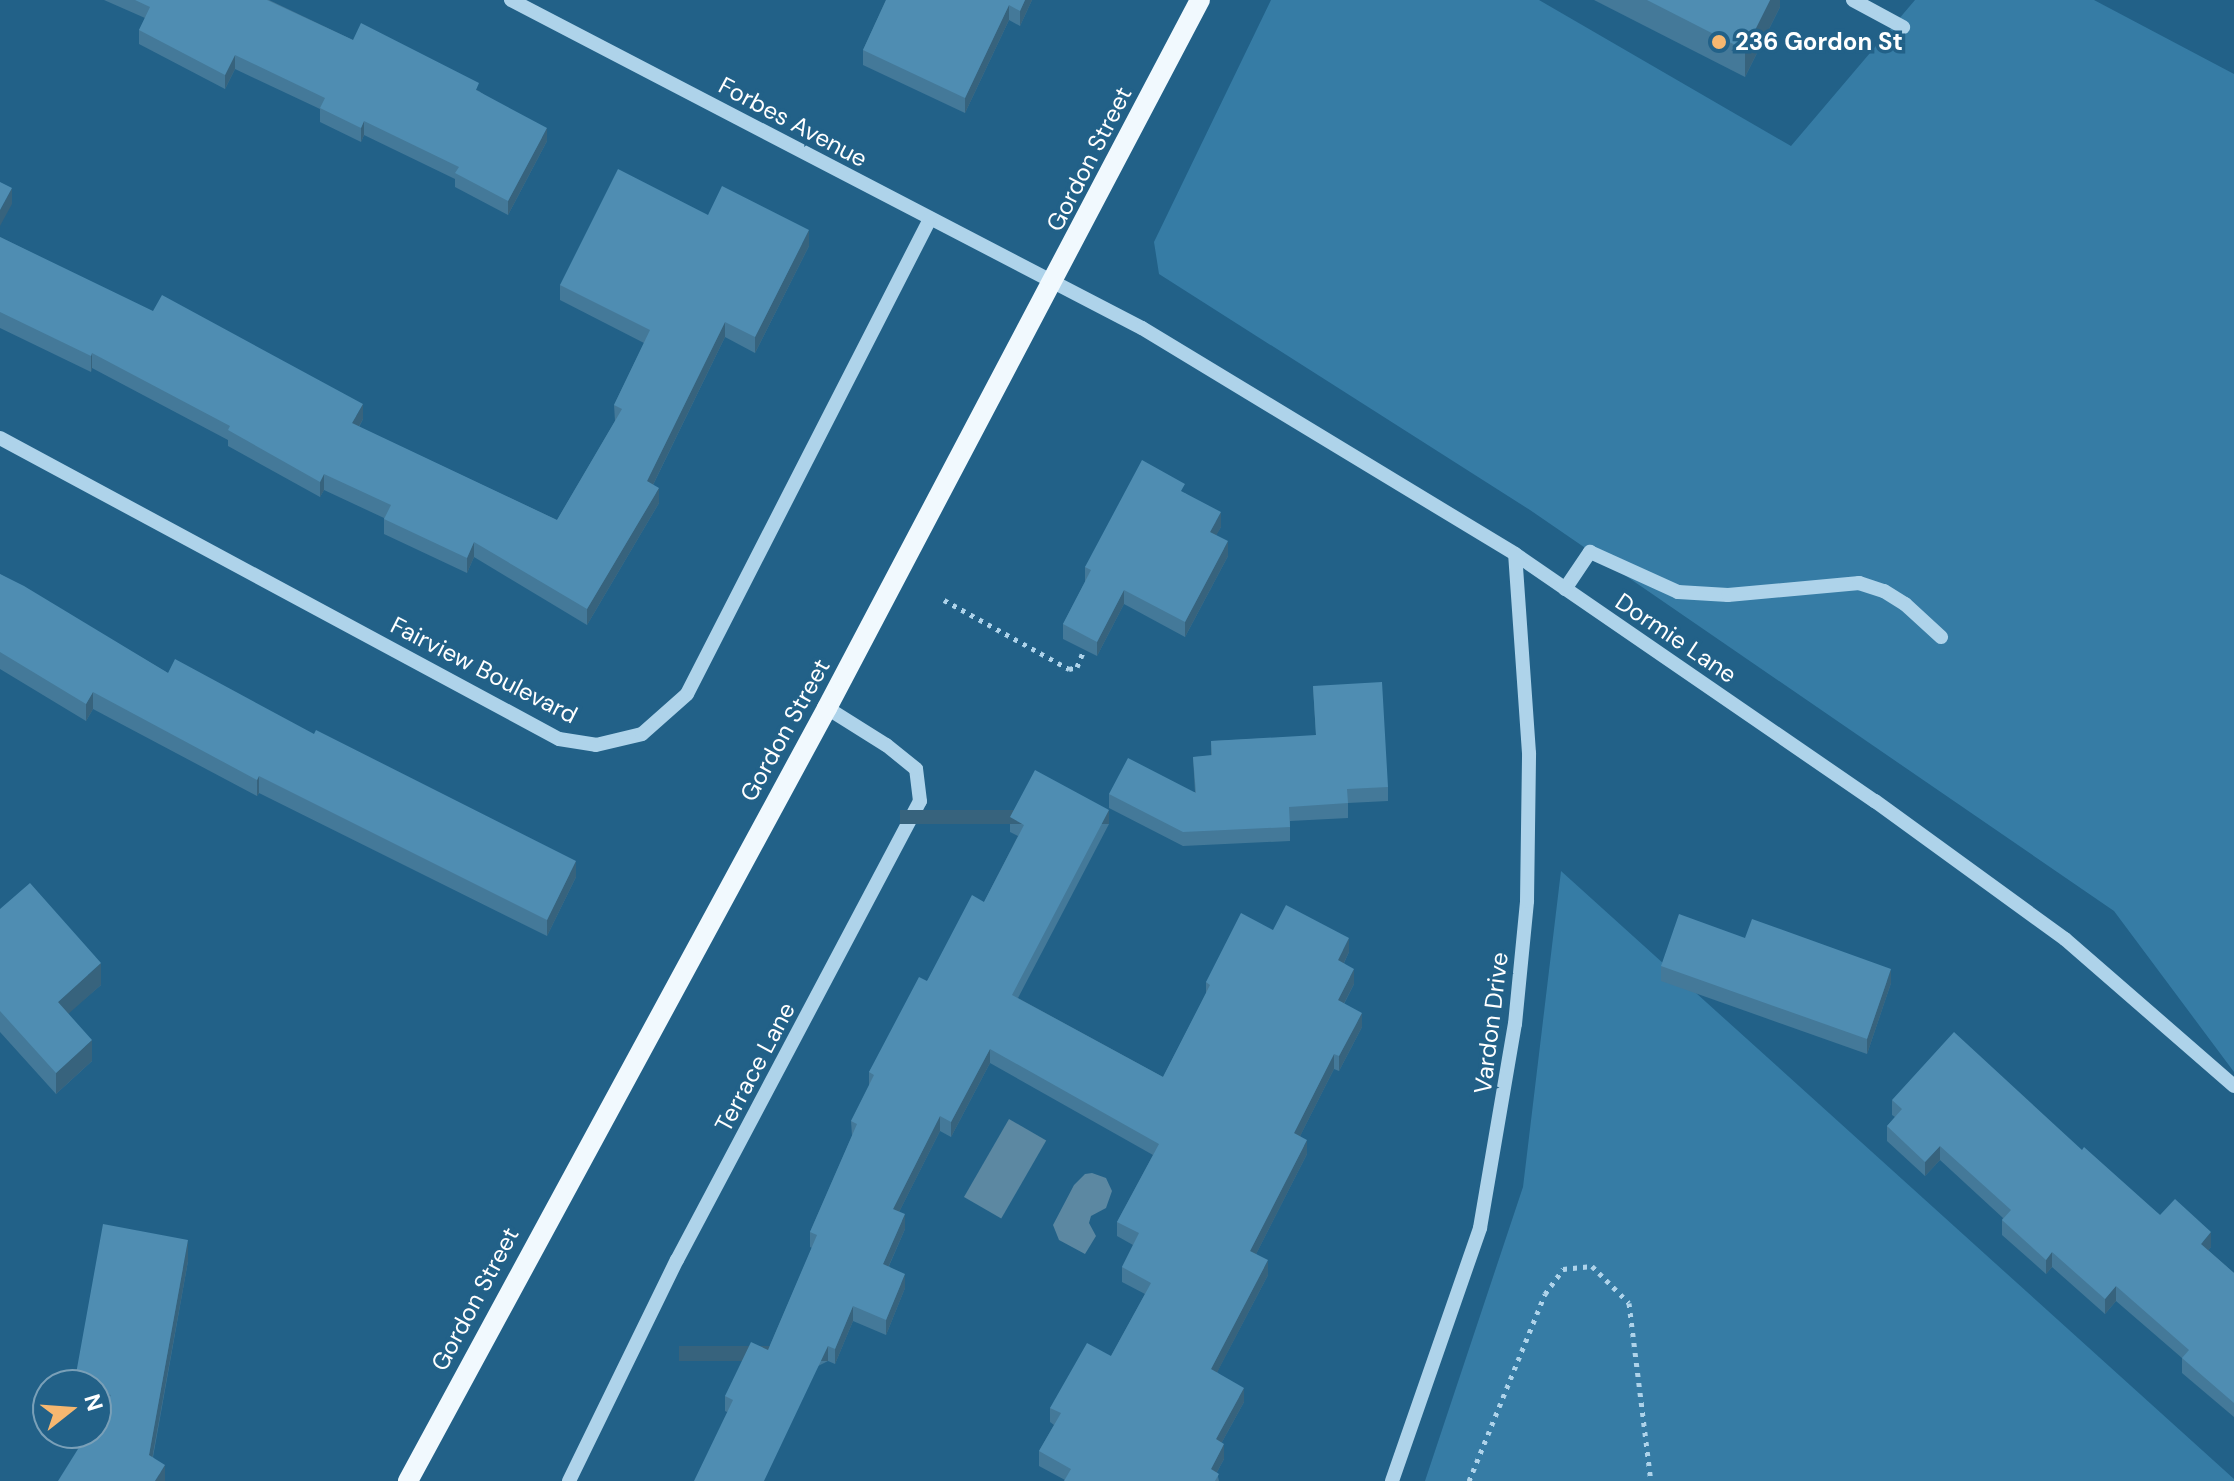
<!DOCTYPE html>
<style>
body{margin:0}
#map{position:relative;width:2234px;height:1481px;overflow:hidden;background:#226188;font-family:"DM Sans",sans-serif}
div>[style]{position:absolute}
[style*='--x']{left:calc(var(--x)*1px);top:calc(var(--y)*1px);width:calc(var(--w)*1px);rotate:calc(var(--a)*1deg)}
.green>*{inset:0;background:#367ca5}
.water>*{inset:0;background:#5c88a2;transform-origin:0 0}
.path>*{height:5px;margin-top:-2.5px;transform-origin:0;background:repeating-linear-gradient(90deg,#aed3ea 0 4px,transparent 0 10px)}
.minor>*{height:14px;margin:-7px;padding:0 7px;transform-origin:7px;border-radius:7px;background:#aed3ea}
.major>*{height:20px;margin:-10px;padding:0 10px;transform-origin:10px;border-radius:10px;background:#f1f9fe}
.wall>*{inset:0;background:#447999}
.shaded-wall>*{inset:0;background:#37637d;transform-origin:0 0}
.building>*{inset:0;background:#4f8db2}
.dots>*{width:22px;height:22px;translate:-50% -50%;box-sizing:border-box;border:4px solid #226188;border-radius:50%}
span{translate:-50% -50%;white-space:nowrap;text-align:center;line-height:1.15;-webkit-text-stroke:7px #226188;paint-order:stroke}
.poi-label{font-size:24px;color:#fff;font-weight:700}
.left{translate:0 -50%;text-align:left}
.street-label{font-size:24px;color:#fff}
.north{position:absolute;left:32px;top:1369px;width:80px;height:80px;box-sizing:border-box;background:#226188;border:2px solid #7aa0b8;border-radius:50%;rotate:73deg;font-size:22px;font-weight:700;line-height:32px;text-align:center;color:#fff}
.north::after{content:'';display:block;margin:auto;width:28px;height:36px;background:#f6b770;clip-path:polygon(50% 0,100% 100%,50% 72%,0 100%)}
</style>
<div id="map">
<div class="green">
<div style="clip-path:polygon(1271px 0,1539px 0,1791px 146px,1915px 0,2094px 0,2234px 74px,2234px 1072px,2114px 911px,1530px 510px,1159px 274px,1154px 242px)"></div>
<div style="clip-path:polygon(1561px 871px,2234px 1479px,2234px 1481px,1425px 1481px,1523px 1187px)"></div>
</div>
<div class="water">
<div style="left:1009px;top:1119px;width:43px;height:90px;rotate:30deg"></div>
<div style="clip-path:polygon(1092px 1173px,1106px 1178px,1112px 1191px,1106px 1208px,1091px 1216px,1089px 1223px,1096px 1236px,1085px 1254px,1059px 1240px,1053px 1225px,1074px 1185px,1085px 1174px)"></div>
</div>
<div class="path">
<div style="--x:944;--y:600;--w:143;--a:28.9"></div>
<div style="--x:1069;--y:669;--w:8;--a:-14"></div>
<div style="--x:1077;--y:667;--w:18;--a:-68"></div>
<div style="--x:1469;--y:1481;--w:202;--a:-67.9"></div>
<div style="--x:1545;--y:1294;--w:31;--a:-54"></div>
<div style="--x:1563;--y:1269;--w:29;--a:-6"></div>
<div style="--x:1592;--y:1266;--w:52;--a:45"></div>
<div style="--x:1629;--y:1303;--w:179;--a:83"></div>
</div>
<div class="minor">
<div style="--x:511;--y:0;--w:711;--a:27.47"></div>
<div style="--x:1142;--y:328;--w:436;--a:31.2"></div>
<div style="--x:1515;--y:554;--w:437;--a:34.5"></div>
<div style="--x:1875;--y:801;--w:235;--a:36"></div>
<div style="--x:2065;--y:939;--w:224;--a:41"></div>
<div style="--x:1853;--y:0;--w:57;--a:28.4"></div>
<div style="--x:0;--y:438;--w:635;--a:28.3"></div>
<div style="--x:559;--y:739;--w:37;--a:9"></div>
<div style="--x:596;--y:745;--w:47;--a:-13.4"></div>
<div style="--x:642;--y:734;--w:60;--a:-41.6"></div>
<div style="--x:687;--y:694;--w:534;--a:-62.91"></div>
<div style="--x:1565;--y:589;--w:45;--a:-56"></div>
<div style="--x:1590;--y:552;--w:97;--a:24.4"></div>
<div style="--x:1678;--y:592;--w:50;--a:3.4"></div>
<div style="--x:1728;--y:595;--w:132;--a:-5.2"></div>
<div style="--x:1859;--y:583;--w:26;--a:18"></div>
<div style="--x:1884;--y:591;--w:25;--a:32"></div>
<div style="--x:1905;--y:604;--w:49;--a:42.5"></div>
<div style="--x:569;--y:1481;--w:246;--a:-64"></div>
<div style="--x:677;--y:1260;--w:519;--a:-62.1"></div>
<div style="--x:920;--y:801;--w:32;--a:-97"></div>
<div style="--x:916;--y:769;--w:38;--a:-141"></div>
<div style="--x:886;--y:745;--w:70;--a:-147.9"></div>
<div style="--x:1392;--y:1481;--w:268;--a:-70.8"></div>
<div style="--x:1480;--y:1228;--w:207;--a:-80.3"></div>
<div style="--x:1515;--y:1024;--w:124;--a:-84.4"></div>
<div style="--x:1527;--y:901;--w:148;--a:-89.2"></div>
<div style="--x:1529;--y:753;--w:199;--a:-94"></div>
</div>
<div class="major">
<div style="--x:408;--y:1481;--w:879;--a:-61.54"></div>
<div style="--x:827;--y:708;--w:800;--a:-62.22"></div>
</div>
<div class="wall">
<div style="clip-path:polygon(104px 0,269px 0,353px 40px,479px 91px,547px 141px,508px 215px,455px 187px,455px 179px,364px 135px,361px 142px,320px 122px,320px 109px,235px 69px,225px 89px,139px 44px,139px 30px,145px 18px)"></div>
<div style="clip-path:polygon(886px 0,1032px 0,1020px 26px,1009px 20px,965px 113px,863px 65px,863px 50px)"></div>
<div style="clip-path:polygon(1594px 0,1780px 0,1780px 7px,1745px 77px)"></div>
<div style="clip-path:polygon(708px 215px,809px 246px,755px 353px,725px 337px,653px 485px,659px 503px,587px 625px,474px 557px,467px 573px,384px 534px,384px 518px,324px 490px,320px 497px,228px 446px,228px 440px,92px 368px,91px 372px,0 328px,0 237px,363px 419px,359px 427px,557px 520px,615px 421px,614px 405px,644px 343px,560px 300px,560px 285px)"></div>
<div style="clip-path:polygon(1185px 493px,1221px 527px,1216px 535px,1228px 556px,1185px 637px,1124px 604px,1097px 656px,1063px 639px,1063px 624px,1085px 582px,1085px 567px)"></div>
<div style="clip-path:polygon(0 574px,168px 673px,576px 877px,547px 936px,259px 793px,257px 796px,93px 709px,86px 721px,0 669px)"></div>
<div style="clip-path:polygon(1313px 686px,1388px 787px,1388px 801px,1348px 803px,1348px 818px,1290px 821px,1290px 841px,1183px 846px,1109px 808px,1109px 794px,1195px 792px,1193px 757px,1211px 756px,1211px 741px,1316px 736px)"></div>
<div style="clip-path:polygon(1010px 817px,1109px 824px,1018px 998px,1163px 1077px,1206px 994px,1206px 982px,1273px 930px,1349px 952px,1344px 963px,1354px 984px,1344px 1004px,1362px 1027px,1339px 1071px,1334px 1069px,1300px 1136px,1307px 1154px,1256px 1254px,1268px 1275px,1217px 1372px,1244px 1402px,1222px 1442px,1224px 1459px,1217px 1472px,1219px 1481px,1065px 1480px,1039px 1466px,1039px 1451px,1054px 1425px,1050px 1422px,1050px 1408px,1111px 1356px,1145px 1294px,1122px 1282px,1122px 1267px,1133px 1245px,1117px 1236px,1117px 1222px,1153px 1155px,990px 1063px,951px 1137px,940px 1131px,899px 1212px,905px 1229px,889px 1266px,905px 1288px,886px 1335px,853px 1321px,835px 1364px,828px 1361px,727px 1412px,725px 1411px,725px 1396px,768px 1350px,812px 1248px,810px 1247px,810px 1232px,852px 1136px,851px 1121px,869px 1086px,869px 1072px,927px 981px,984px 902px,1018px 836px,1010px 832px)"></div>
<div style="clip-path:polygon(0 909px,101px 985px,68px 1013px,92px 1061px,56px 1094px,0 1032px)"></div>
<div style="clip-path:polygon(1745px 938px,1891px 983px,1867px 1054px,1661px 981px,1661px 966px)"></div>
<div style="clip-path:polygon(1892px 1100px,2082px 1150px,2160px 1215px,2211px 1247px,2208px 1250px,2234px 1273px,2234px 1417px,2182px 1373px,2182px 1358px,2116px 1301px,2105px 1314px,2052px 1267px,2046px 1274px,2002px 1235px,2002px 1220px,2003px 1218px,1940px 1160px,1925px 1176px,1887px 1141px,1887px 1126px,1895px 1117px,1892px 1115px)"></div>
<div style="clip-path:polygon(188px 1261px,153px 1457px,165px 1481px,100px 1414px,96px 1414px,96px 1385px)"></div>
</div>
<div class="shaded-wall">
<div style="clip-path:polygon(1025px 0,1032px 0,1020px 26px,1020px 11px)"></div>
<div style="clip-path:polygon(1770px 0,1780px 0,1780px 7px,1745px 77px,1745px 50px)"></div>
<div style="clip-path:polygon(1009px 5px,1009px 20px,965px 113px,965px 98px)"></div>
<div style="clip-path:polygon(235px 55px,235px 69px,225px 89px,225px 75px)"></div>
<div style="clip-path:polygon(364px 121px,364px 135px,361px 142px,361px 128px)"></div>
<div style="clip-path:polygon(547px 128px,547px 141px,508px 215px,508px 201px)"></div>
<div style="clip-path:polygon(12px 188px,12px 204px,0 226px,0 210px)"></div>
<div style="clip-path:polygon(809px 230px,809px 246px,755px 353px,755px 337px)"></div>
<div style="clip-path:polygon(725px 322px,725px 337px,647px 497px,647px 481px)"></div>
<div style="clip-path:polygon(92px 353px,92px 368px,91px 372px,91px 356px)"></div>
<div style="clip-path:polygon(363px 404px,363px 419px,352px 439px,352px 423px)"></div>
<div style="clip-path:polygon(324px 474px,324px 490px,320px 497px,320px 482px)"></div>
<div style="clip-path:polygon(659px 488px,659px 503px,587px 625px,587px 609px)"></div>
<div style="clip-path:polygon(1221px 512px,1221px 527px,1210px 546px,1210px 532px)"></div>
<div style="clip-path:polygon(1228px 541px,1228px 556px,1185px 637px,1185px 622px)"></div>
<div style="clip-path:polygon(474px 542px,474px 557px,467px 573px,467px 558px)"></div>
<div style="clip-path:polygon(1124px 590px,1124px 604px,1097px 656px,1097px 642px)"></div>
<div style="clip-path:polygon(93px 692px,93px 709px,86px 721px,86px 704px)"></div>
<div style="clip-path:polygon(259px 776px,259px 793px,257px 796px,257px 780px)"></div>
<div style="left:1109px;top:810px;width:14px;height:209px;rotate:90deg"></div>
<div style="clip-path:polygon(576px 861px,576px 877px,547px 936px,547px 920px)"></div>
<div style="clip-path:polygon(1349px 938px,1349px 952px,1338px 975px,1338px 960px)"></div>
<div style="clip-path:polygon(101px 963px,101px 985px,58px 1023px,58px 1002px)"></div>
<div style="clip-path:polygon(1354px 969px,1354px 984px,1338px 1015px,1338px 1000px)"></div>
<div style="clip-path:polygon(1891px 969px,1891px 983px,1867px 1054px,1867px 1039px)"></div>
<div style="clip-path:polygon(1362px 1013px,1362px 1027px,1339px 1071px,1339px 1056px)"></div>
<div style="clip-path:polygon(92px 1040px,92px 1061px,56px 1094px,56px 1073px)"></div>
<div style="clip-path:polygon(990px 1049px,990px 1063px,951px 1137px,951px 1122px)"></div>
<div style="clip-path:polygon(1334px 1054px,1334px 1069px,1294px 1148px,1294px 1133px)"></div>
<div style="clip-path:polygon(940px 1116px,940px 1131px,893px 1224px,893px 1209px)"></div>
<div style="clip-path:polygon(1307px 1140px,1307px 1154px,1250px 1266px,1250px 1251px)"></div>
<div style="clip-path:polygon(1940px 1146px,1940px 1160px,1925px 1176px,1925px 1162px)"></div>
<div style="clip-path:polygon(905px 1214px,905px 1229px,883px 1279px,883px 1264px)"></div>
<div style="clip-path:polygon(2211px 1232px,2211px 1247px,2201px 1259px,2201px 1244px)"></div>
<div style="clip-path:polygon(188px 1240px,188px 1261px,149px 1476px,149px 1455px)"></div>
<div style="clip-path:polygon(2052px 1252px,2052px 1267px,2046px 1274px,2046px 1260px)"></div>
<div style="clip-path:polygon(1268px 1260px,1268px 1275px,1211px 1384px,1211px 1369px)"></div>
<div style="clip-path:polygon(905px 1274px,905px 1288px,886px 1335px,886px 1320px)"></div>
<div style="clip-path:polygon(2116px 1286px,2116px 1301px,2105px 1314px,2105px 1299px)"></div>
<div style="clip-path:polygon(853px 1306px,853px 1321px,835px 1364px,835px 1349px)"></div>
<div style="left:828px;top:1346px;width:15px;height:149px;rotate:90deg"></div>
<div style="clip-path:polygon(1244px 1388px,1244px 1402px,1216px 1453px,1216px 1439px)"></div>
<div style="clip-path:polygon(1224px 1444px,1224px 1459px,1212px 1481px,1211px 1469px)"></div>
<div style="clip-path:polygon(165px 1465px,165px 1481px,155px 1481px)"></div>
</div>
<div class="building">
<div style="clip-path:polygon(135px 0,267px 0,353px 40px,361px 23px,479px 83px,476px 90px,547px 128px,508px 201px,455px 173px,459px 167px,364px 121px,361px 128px,320px 108px,325px 98px,235px 55px,225px 75px,139px 30px,150px 7px)"></div>
<div style="clip-path:polygon(886px 0,1025px 0,1020px 11px,1009px 5px,965px 98px,863px 50px)"></div>
<div style="clip-path:polygon(1647px 0,1770px 0,1745px 50px)"></div>
<div style="clip-path:polygon(618px 169px,708px 215px,722px 186px,809px 230px,755px 337px,725px 322px,647px 481px,659px 488px,587px 609px,474px 542px,467px 558px,384px 519px,391px 505px,324px 474px,320px 482px,228px 430px,230px 426px,92px 353px,91px 356px,0 312px,0 237px,153px 311px,162px 295px,363px 404px,352px 423px,557px 520px,622px 409px,614px 405px,650px 330px,560px 285px)"></div>
<div style="clip-path:polygon(0 182px,12px 188px,0 210px)"></div>
<div style="clip-path:polygon(1142px 460px,1185px 484px,1181px 491px,1221px 512px,1210px 532px,1228px 541px,1185px 622px,1124px 590px,1097px 642px,1063px 624px,1091px 570px,1085px 567px)"></div>
<div style="clip-path:polygon(0 574px,24px 586px,168px 673px,175px 659px,314px 734px,316px 730px,576px 861px,547px 920px,259px 776px,257px 780px,93px 692px,86px 704px,0 652px)"></div>
<div style="clip-path:polygon(1382px 682px,1388px 787px,1347px 789px,1348px 803px,1289px 807px,1290px 827px,1183px 832px,1109px 794px,1128px 758px,1196px 793px,1193px 757px,1212px 755px,1211px 741px,1316px 735px,1313px 686px)"></div>
<div style="clip-path:polygon(1035px 770px,1109px 810px,1012px 995px,1163px 1077px,1210px 985px,1206px 982px,1241px 913px,1273px 930px,1286px 905px,1349px 938px,1338px 960px,1354px 969px,1338px 1000px,1362px 1013px,1339px 1056px,1334px 1054px,1294px 1133px,1307px 1140px,1250px 1251px,1268px 1260px,1211px 1369px,1244px 1388px,1216px 1439px,1224px 1444px,1211px 1469px,1219px 1474px,1215px 1481px,1064px 1481px,1071px 1469px,1039px 1451px,1061px 1413px,1050px 1408px,1087px 1343px,1111px 1356px,1151px 1283px,1122px 1267px,1139px 1233px,1117px 1222px,1159px 1144px,990px 1049px,951px 1122px,940px 1116px,893px 1209px,905px 1214px,883px 1264px,905px 1274px,886px 1320px,853px 1306px,835px 1349px,828px 1346px,764px 1481px,694px 1481px,733px 1400px,725px 1396px,751px 1342px,768px 1350px,817px 1235px,810px 1232px,857px 1124px,851px 1121px,874px 1075px,869px 1072px,919px 977px,927px 981px,972px 895px,984px 902px,1024px 825px,1010px 817px)"></div>
<div style="clip-path:polygon(30px 883px,101px 963px,58px 1002px,92px 1040px,56px 1073px,0 1011px,0 909px)"></div>
<div style="clip-path:polygon(1679px 914px,1745px 938px,1752px 919px,1891px 969px,1867px 1039px,1661px 966px)"></div>
<div style="clip-path:polygon(1954px 1032px,2082px 1150px,2084px 1147px,2160px 1215px,2175px 1199px,2211px 1232px,2201px 1244px,2234px 1273px,2234px 1403px,2182px 1358px,2189px 1350px,2116px 1286px,2105px 1299px,2052px 1252px,2046px 1260px,2002px 1220px,2011px 1210px,1940px 1146px,1925px 1162px,1887px 1126px,1902px 1109px,1892px 1100px)"></div>
<div style="clip-path:polygon(103px 1224px,188px 1240px,149px 1455px,165px 1465px,155px 1481px,58px 1481px,88px 1433px,96px 1433px,96px 1420px,111px 1395px,96px 1392px,96px 1385px,74px 1385px)"></div>
</div>
<div class="dots">
<div style="left:1719px;top:42px;background:#f6b770"></div>
</div>
<div class="poi-label">
<span class="left" style="left:1735px;top:42px">236 Gordon St</span>
</div>
<div class="street-label">
<span style="left:793px;top:122px;rotate:28deg">Forbes Avenue</span>
<span style="left:1089px;top:159px;rotate:-63deg">Gordon Street</span>
<span style="left:1676px;top:638px;rotate:34deg">Dormie Lane</span>
<span style="left:484px;top:670px;rotate:27deg">Fairview Boulevard</span>
<span style="left:785px;top:730px;rotate:-61deg">Gordon Street</span>
<span style="left:1491px;top:1023px;rotate:-83deg">Vardon Drive</span>
<span style="left:755px;top:1067px;rotate:-62deg">Terrace Lane</span>
<span style="left:475px;top:1299px;rotate:-62deg">Gordon Street</span>
</div>
<div class="north">N</div>
</div>
